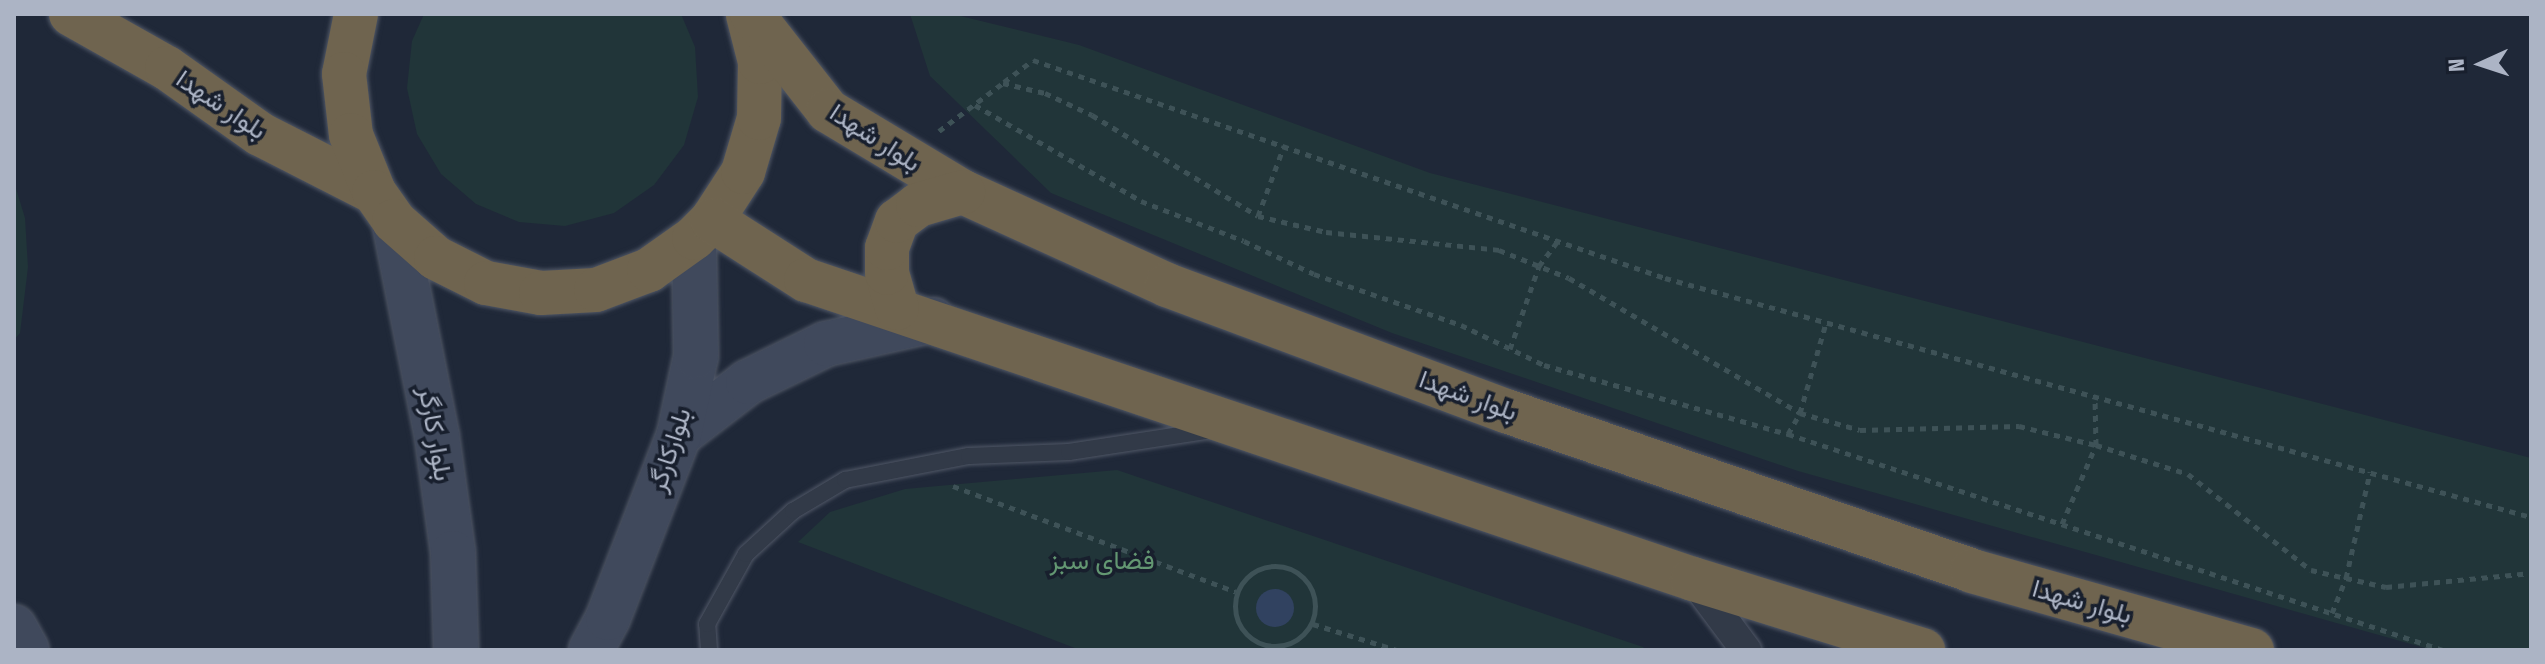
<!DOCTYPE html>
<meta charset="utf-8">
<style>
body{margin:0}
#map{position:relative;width:2545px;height:664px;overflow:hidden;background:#1f2838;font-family:"Fira Sans Condensed",Vazirmatn,sans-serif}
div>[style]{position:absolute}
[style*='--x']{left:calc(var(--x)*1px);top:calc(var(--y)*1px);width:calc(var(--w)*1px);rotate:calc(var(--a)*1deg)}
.green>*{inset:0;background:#213539}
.water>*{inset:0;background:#314260}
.round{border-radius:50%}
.path>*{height:5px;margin-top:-2.5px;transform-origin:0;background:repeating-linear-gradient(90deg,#3e5257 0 6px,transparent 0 12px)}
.path>.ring{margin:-2.5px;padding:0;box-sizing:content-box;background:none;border:5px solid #3e5257;border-radius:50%}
.roads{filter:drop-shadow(0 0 2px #505766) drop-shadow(0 0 2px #505766)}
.lane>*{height:16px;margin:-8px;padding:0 8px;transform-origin:8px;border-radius:8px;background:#323a48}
.street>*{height:30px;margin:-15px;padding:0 15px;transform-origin:15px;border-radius:15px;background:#323a48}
.secondary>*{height:44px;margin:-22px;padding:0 22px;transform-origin:22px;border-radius:22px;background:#40495c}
.highway>*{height:44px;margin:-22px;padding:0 22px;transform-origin:22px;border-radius:22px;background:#6f644f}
span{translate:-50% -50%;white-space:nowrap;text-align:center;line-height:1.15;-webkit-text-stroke:7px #181f2d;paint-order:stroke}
.street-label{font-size:26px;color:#acb4c5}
.park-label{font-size:26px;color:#639772}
.frame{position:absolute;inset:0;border:16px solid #acb4c5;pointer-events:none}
.north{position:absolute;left:2441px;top:24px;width:80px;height:80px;-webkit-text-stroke:6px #181f2d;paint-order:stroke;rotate:267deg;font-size:22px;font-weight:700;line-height:32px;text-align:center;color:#acb4c5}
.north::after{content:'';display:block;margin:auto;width:28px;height:36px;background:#acb4c5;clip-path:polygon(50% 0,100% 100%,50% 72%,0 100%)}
</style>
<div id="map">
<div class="green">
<div style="clip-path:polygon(424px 14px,681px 14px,695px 47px,698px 97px,684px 145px,654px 185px,614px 213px,565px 226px,519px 222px,476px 204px,441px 174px,417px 134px,407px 88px,412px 41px)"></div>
<div style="clip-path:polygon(910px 14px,952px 14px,1079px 45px,1430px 173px,2531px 458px,2531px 650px,2432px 650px,1798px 471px,1392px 333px,1051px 193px,930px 76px)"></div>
<div style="clip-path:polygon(14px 182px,25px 218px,28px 267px,20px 333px,14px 340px)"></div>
<div style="clip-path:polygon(1117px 470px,1643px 647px,1646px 650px,1080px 650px,798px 542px,830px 512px,905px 489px)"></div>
</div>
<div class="water">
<div class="round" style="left:1256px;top:589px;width:38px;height:38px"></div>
</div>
<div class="path">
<div style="--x:1004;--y:82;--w:36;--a:-37"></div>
<div style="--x:1033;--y:60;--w:669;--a:19.03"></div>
<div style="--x:1665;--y:278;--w:898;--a:15.43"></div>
<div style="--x:975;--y:105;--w:192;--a:30"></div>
<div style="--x:1141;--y:201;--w:110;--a:21.2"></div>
<div style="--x:1244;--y:241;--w:77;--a:25.2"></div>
<div style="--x:1314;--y:274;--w:156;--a:19.1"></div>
<div style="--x:1461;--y:325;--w:92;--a:25.7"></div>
<div style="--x:1544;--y:365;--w:254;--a:15.8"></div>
<div style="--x:1788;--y:434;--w:690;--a:18.25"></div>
<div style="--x:939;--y:131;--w:80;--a:-36.9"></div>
<div style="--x:1003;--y:83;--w:43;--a:13.4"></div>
<div style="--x:1045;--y:93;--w:52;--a:25.1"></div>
<div style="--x:1092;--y:115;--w:194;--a:31.3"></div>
<div style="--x:1258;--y:216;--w:70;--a:13.2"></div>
<div style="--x:1326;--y:232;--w:174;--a:5.9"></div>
<div style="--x:1499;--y:250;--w:75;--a:21.8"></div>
<div style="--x:1569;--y:278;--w:268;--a:30.3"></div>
<div style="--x:1800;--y:413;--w:62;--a:15.8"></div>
<div style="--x:1860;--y:430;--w:159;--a:-1.4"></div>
<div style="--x:2019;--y:426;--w:79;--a:13.9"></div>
<div style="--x:2096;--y:445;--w:96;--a:17.5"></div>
<div style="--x:2188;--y:474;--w:156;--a:38"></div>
<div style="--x:2311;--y:570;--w:36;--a:13"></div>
<div style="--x:2346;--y:578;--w:41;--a:12.7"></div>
<div style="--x:2386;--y:587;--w:146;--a:-5.5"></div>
<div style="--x:1258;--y:216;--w:75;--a:-69.6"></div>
<div style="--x:1510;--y:349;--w:88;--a:-70.7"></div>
<div style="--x:1539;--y:266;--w:31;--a:-53"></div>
<div style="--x:1788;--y:434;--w:24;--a:-60"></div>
<div style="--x:1800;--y:413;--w:94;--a:-73.9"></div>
<div style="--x:953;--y:486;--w:302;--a:20.5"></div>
<div style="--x:2062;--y:524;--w:86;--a:-66.7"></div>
<div style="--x:2096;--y:445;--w:48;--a:-91.2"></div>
<div class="ring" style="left:1235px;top:566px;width:75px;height:75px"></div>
<div style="--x:2332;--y:613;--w:38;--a:-68"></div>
<div style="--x:2346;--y:578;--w:109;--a:-77.2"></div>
<div style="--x:1313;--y:624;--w:88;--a:17.2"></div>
</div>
<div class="roads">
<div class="lane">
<div style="--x:709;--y:650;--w:26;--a:-94"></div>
<div style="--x:707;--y:624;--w:80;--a:-60.9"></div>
<div style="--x:746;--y:554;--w:64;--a:-42.5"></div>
<div style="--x:793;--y:511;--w:61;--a:-30.8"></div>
<div style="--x:845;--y:480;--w:126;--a:-11"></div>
<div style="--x:969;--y:456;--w:100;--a:-2.3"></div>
<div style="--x:1069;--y:452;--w:146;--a:-8.7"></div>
</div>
<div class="street">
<div style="--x:1693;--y:579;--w:89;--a:53.3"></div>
</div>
<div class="secondary">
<div style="--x:394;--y:221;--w:220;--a:78.7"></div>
<div style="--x:437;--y:437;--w:117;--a:82.1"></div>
<div style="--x:453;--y:553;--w:97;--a:88.2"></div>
<div style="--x:679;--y:435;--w:87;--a:-37.5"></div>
<div style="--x:748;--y:382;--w:87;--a:-26"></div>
<div style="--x:826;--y:344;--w:110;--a:-12.6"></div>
<div style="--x:14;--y:627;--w:26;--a:61"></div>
<div style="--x:591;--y:650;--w:36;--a:-62"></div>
<div style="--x:608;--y:618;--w:196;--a:-68.8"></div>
<div style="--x:679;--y:435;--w:81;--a:-77.9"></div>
<div style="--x:696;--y:356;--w:118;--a:-91"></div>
</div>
<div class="highway">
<div style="--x:71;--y:14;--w:110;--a:29.4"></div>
<div style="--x:167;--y:68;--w:114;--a:35.4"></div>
<div style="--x:260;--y:134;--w:128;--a:27"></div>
<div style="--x:356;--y:14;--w:61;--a:101.3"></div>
<div style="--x:344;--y:74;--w:61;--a:83.5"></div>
<div style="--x:351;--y:135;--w:61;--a:68"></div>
<div style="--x:374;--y:192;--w:35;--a:55"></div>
<div style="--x:394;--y:221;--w:56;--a:41.4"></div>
<div style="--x:436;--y:258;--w:56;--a:26.6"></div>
<div style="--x:486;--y:283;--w:56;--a:10.3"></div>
<div style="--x:541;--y:293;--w:55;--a:-3.1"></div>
<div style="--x:596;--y:290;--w:57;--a:-20.7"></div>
<div style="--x:649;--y:270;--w:55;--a:-35.4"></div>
<div style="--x:694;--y:238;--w:25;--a:-45"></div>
<div style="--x:712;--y:220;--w:57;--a:-57.1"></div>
<div style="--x:743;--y:172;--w:56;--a:-73.5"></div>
<div style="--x:759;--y:118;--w:56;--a:-89"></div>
<div style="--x:760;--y:62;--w:49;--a:-104.3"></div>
<div style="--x:752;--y:14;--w:123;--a:51.9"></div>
<div style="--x:828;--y:111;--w:157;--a:31"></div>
<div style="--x:963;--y:192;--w:224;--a:24.5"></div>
<div style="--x:1167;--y:285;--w:362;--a:20.4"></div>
<div style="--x:1506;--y:411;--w:493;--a:18.9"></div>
<div style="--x:1972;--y:571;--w:291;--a:15.8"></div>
<div style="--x:712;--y:220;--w:112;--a:32.6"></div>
<div style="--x:806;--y:280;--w:936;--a:18.63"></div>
<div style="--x:1693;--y:579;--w:241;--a:17.2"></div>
<div style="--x:897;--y:308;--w:36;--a:-106"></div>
<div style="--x:887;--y:273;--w:25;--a:-90"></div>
<div style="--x:887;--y:248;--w:29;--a:-70"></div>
<div style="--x:897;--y:221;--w:26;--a:-37"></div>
<div style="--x:918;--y:205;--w:47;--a:-16.1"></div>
</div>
</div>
<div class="street-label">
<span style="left:221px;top:105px;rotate:34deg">بلوار شهدا</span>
<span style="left:875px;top:138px;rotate:33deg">بلوار شهدا</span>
<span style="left:1468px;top:396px;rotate:20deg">بلوار شهدا</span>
<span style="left:435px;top:434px;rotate:80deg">بلوار کارگر</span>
<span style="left:670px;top:450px;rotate:-72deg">بلوارکارگر</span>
<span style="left:2082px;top:602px;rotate:16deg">بلوار شهدا</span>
</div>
<div class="park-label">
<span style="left:1102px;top:561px">فضای سبز</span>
</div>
<div class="frame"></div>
<div class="north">N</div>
</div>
